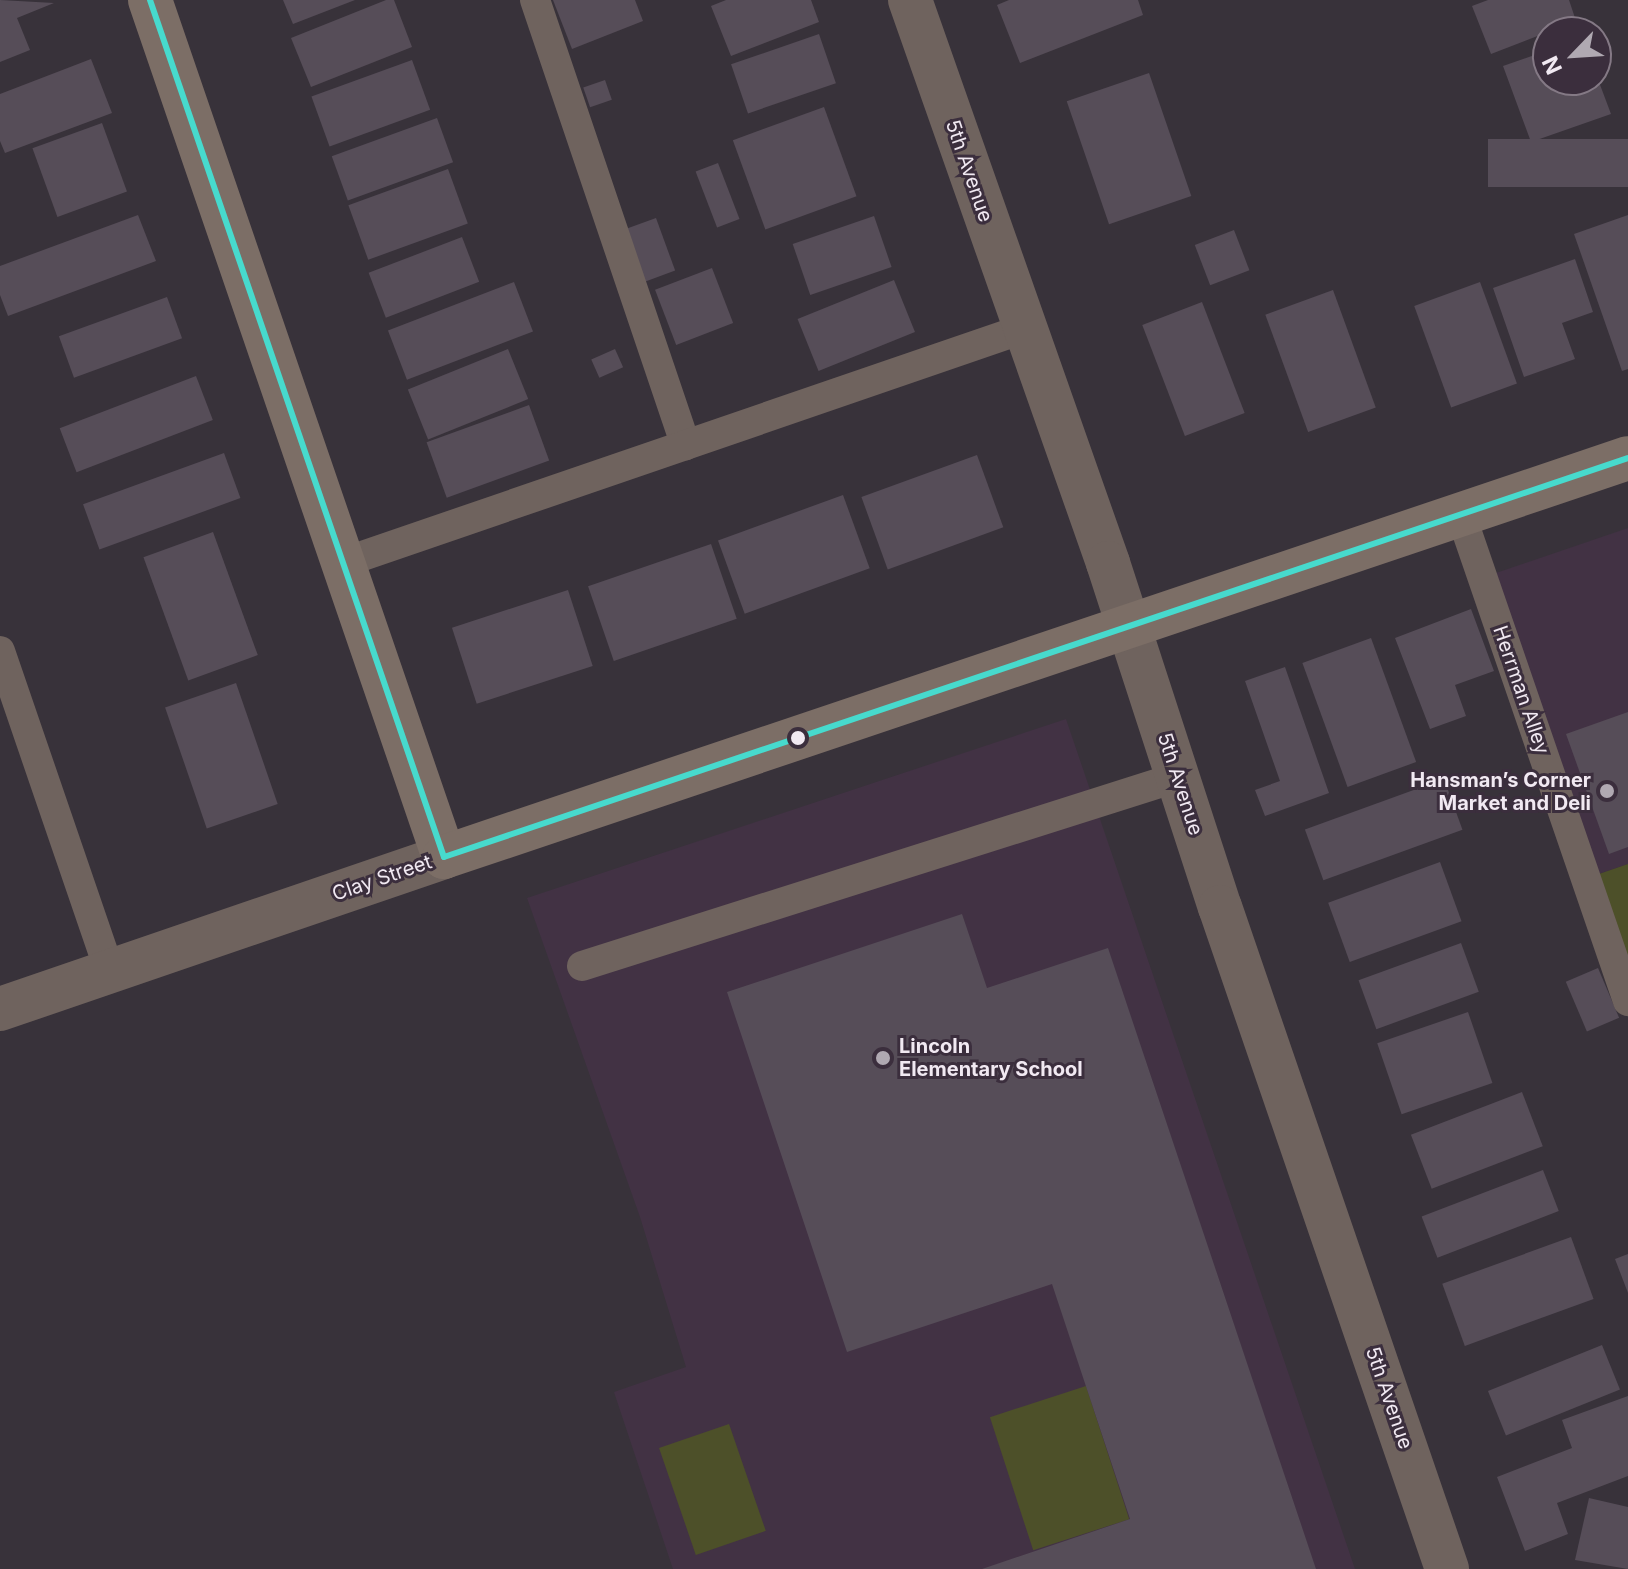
<!DOCTYPE html>
<meta charset="utf-8">
<style>
body{margin:0}
#map{position:relative;width:1628px;height:1569px;overflow:hidden;background:#38323a;font-family:Inter,sans-serif}
div>[style]{position:absolute}
[style*='--x']{left:calc(var(--x)*1px);top:calc(var(--y)*1px);width:calc(var(--w)*1px);rotate:calc(var(--a)*1deg)}
.built>*{inset:0;background:#423244}
.green>*{inset:0;background:#4d5029;transform-origin:0 0}
.building>*{inset:0;background:#564d58;transform-origin:0 0}
.lane>*{height:30px;margin:-15px;padding:0 15px;transform-origin:15px;border-radius:15px;background:#6f635e}
.street>*{height:44px;margin:-22px;padding:0 22px;transform-origin:22px;border-radius:22px;background:#6f635e}
.secondary>*{height:44px;margin:-22px;padding:0 22px;transform-origin:22px;border-radius:22px;background:#7c6e66}
.bus-1>*{height:6px;margin:-3px;padding:0 3px;transform-origin:3px;border-radius:3px;background:#47dacd}
.dots>*{width:22px;height:22px;translate:-50% -50%;box-sizing:border-box;border:4px solid #3b2e3d;border-radius:50%}
span{translate:-50% -50%;white-space:nowrap;text-align:center;line-height:1.15;-webkit-text-stroke:6px #3b2e3d;paint-order:stroke}
.street-label{font-size:20px;color:#f1e9f2}
.poi-label{font-size:20px;color:#f1e9f2;font-weight:700}
.right{translate:-100% -50%;text-align:right}
.left{translate:0 -50%;text-align:left}
.north{position:absolute;left:1532px;top:16px;width:80px;height:80px;box-sizing:border-box;background:#3b2e3d;border:2px solid #847985;border-radius:50%;rotate:245deg;font-size:22px;font-weight:700;line-height:32px;text-align:center;color:#f1e9f2}
.north::after{content:'';display:block;margin:auto;width:28px;height:36px;background:#b0a9b2;clip-path:polygon(50% 0,100% 100%,50% 72%,0 100%)}
</style>
<div id="map">
<div class="built">
<div style="clip-path:polygon(1628px 528px,1628px 864px,1596px 875px,1493px 574px)"></div>
<div style="clip-path:polygon(1066px 719px,1355px 1569px,673px 1569px,614px 1392px,686px 1367px,640px 1217px,527px 898px)"></div>
</div>
<div class="green">
<div style="clip-path:polygon(1628px 864px,1628px 971px,1596px 875px)"></div>
<div style="left:1086px;top:1386px;width:140px;height:101px;rotate:72deg"></div>
<div style="left:729px;top:1424px;width:113px;height:74px;rotate:71deg"></div>
</div>
<div class="building">
<div style="clip-path:polygon(0 0,54px 3px,17px 18px,30px 50px,0 62px)"></div>
<div style="clip-path:polygon(283px 0,355px 0,293px 24px)"></div>
<div style="clip-path:polygon(386px 0,394px 0,412px 47px,311px 87px,291px 38px)"></div>
<div style="clip-path:polygon(553px 0,635px 0,643px 21px,572px 49px)"></div>
<div style="clip-path:polygon(726px 0,811px 0,819px 22px,731px 56px,711px 6px)"></div>
<div style="clip-path:polygon(1009px 0,1138px 0,1143px 15px,1020px 63px,997px 5px)"></div>
<div style="clip-path:polygon(1488px 0,1569px 0,1576px 21px,1491px 54px,1472px 6px)"></div>
<div style="left:819px;top:34px;width:52px;height:93px;rotate:71deg"></div>
<div style="clip-path:polygon(1543px 52px,1548px 80px,1596px 80px,1596px 74px,1611px 114px,1531px 142px,1503px 66px)"></div>
<div style="clip-path:polygon(91px 59px,112px 113px,5px 153px,0 141px,0 94px)"></div>
<div style="left:412px;top:60px;width:53px;height:107px;rotate:70deg"></div>
<div style="left:1149px;top:73px;width:130px;height:87px;rotate:71deg"></div>
<div style="left:605px;top:80px;width:21px;height:23px;rotate:71deg"></div>
<div style="left:824px;top:107px;width:95px;height:97px;rotate:70deg"></div>
<div style="left:437px;top:118px;width:47px;height:112px;rotate:70deg"></div>
<div style="left:102px;top:123px;width:73px;height:74px;rotate:70deg"></div>
<div style="left:1628px;top:139px;width:48px;height:140px;rotate:90deg"></div>
<div style="left:718px;top:163px;width:60px;height:24px;rotate:69deg"></div>
<div style="left:448px;top:169px;width:58px;height:106px;rotate:70deg"></div>
<div style="clip-path:polygon(138px 215px,156px 261px,8px 316px,0 295px,0 266px)"></div>
<div style="clip-path:polygon(1628px 215px,1628px 369px,1622px 371px,1574px 234px)"></div>
<div style="left:874px;top:216px;width:54px;height:86px;rotate:71deg"></div>
<div style="left:656px;top:218px;width:56px;height:33px;rotate:70deg"></div>
<div style="left:1234px;top:230px;width:43px;height:42px;rotate:69deg"></div>
<div style="left:462px;top:237px;width:48px;height:100px;rotate:69deg"></div>
<div style="clip-path:polygon(1575px 259px,1593px 312px,1562px 323px,1575px 359px,1524px 377px,1493px 288px)"></div>
<div style="left:712px;top:268px;width:59px;height:61px;rotate:69deg"></div>
<div style="left:894px;top:280px;width:56px;height:104px;rotate:68deg"></div>
<div style="left:514px;top:282px;width:53px;height:135px;rotate:69deg"></div>
<div style="left:1480px;top:282px;width:108px;height:70px;rotate:70deg"></div>
<div style="left:1333px;top:290px;width:125px;height:72px;rotate:70deg"></div>
<div style="left:167px;top:297px;width:44px;height:115px;rotate:70deg"></div>
<div style="left:1202px;top:302px;width:119px;height:64px;rotate:69deg"></div>
<div style="left:508px;top:349px;width:54px;height:108px;rotate:68deg"></div>
<div style="left:615px;top:349px;width:20px;height:26px;rotate:66deg"></div>
<div style="left:196px;top:376px;width:47px;height:146px;rotate:69deg"></div>
<div style="left:529px;top:405px;width:59px;height:109px;rotate:70deg"></div>
<div style="left:224px;top:453px;width:48px;height:150px;rotate:70deg"></div>
<div style="left:977px;top:455px;width:77px;height:123px;rotate:70deg"></div>
<div style="left:843px;top:495px;width:78px;height:133px;rotate:70deg"></div>
<div style="left:213px;top:532px;width:131px;height:74px;rotate:70deg"></div>
<div style="left:711px;top:544px;width:79px;height:130px;rotate:71deg"></div>
<div style="left:568px;top:590px;width:80px;height:122px;rotate:72deg"></div>
<div style="clip-path:polygon(1471px 609px,1494px 671px,1455px 685px,1466px 716px,1430px 729px,1395px 638px)"></div>
<div style="left:1371px;top:638px;width:132px;height:73px;rotate:70deg"></div>
<div style="clip-path:polygon(1285px 667px,1329px 793px,1265px 816px,1255px 790px,1280px 781px,1245px 681px)"></div>
<div style="left:236px;top:683px;width:128px;height:75px;rotate:71deg"></div>
<div style="clip-path:polygon(1628px 712px,1628px 847px,1609px 854px,1566px 734px)"></div>
<div style="left:1444px;top:779px;width:54px;height:148px;rotate:70deg"></div>
<div style="left:1440px;top:862px;width:63px;height:119px;rotate:70deg"></div>
<div style="clip-path:polygon(962px 914px,987px 988px,1108px 948px,1316px 1569px,982px 1569px,1130px 1519px,1052px 1284px,847px 1352px,727px 992px)"></div>
<div style="left:1461px;top:943px;width:52px;height:109px;rotate:70deg"></div>
<div style="left:1598px;top:968px;width:54px;height:35px;rotate:67deg"></div>
<div style="left:1468px;top:1012px;width:75px;height:96px;rotate:71deg"></div>
<div style="left:1522px;top:1092px;width:58px;height:119px;rotate:69deg"></div>
<div style="left:1543px;top:1170px;width:44px;height:130px;rotate:69deg"></div>
<div style="left:1571px;top:1237px;width:66px;height:137px;rotate:70deg"></div>
<div style="clip-path:polygon(1628px 1254px,1628px 1293px,1615px 1259px)"></div>
<div style="left:1602px;top:1345px;width:48px;height:123px;rotate:68deg"></div>
<div style="clip-path:polygon(1628px 1396px,1628px 1476px,1557px 1503px,1568px 1534px,1525px 1551px,1497px 1477px,1572px 1448px,1562px 1420px)"></div>
<div style="clip-path:polygon(1589px 1498px,1628px 1507px,1628px 1569px,1575px 1560px)"></div>
</div>
<div class="lane">
<div style="--x:535;--y:0;--w:470;--a:71.3"></div>
<div style="--x:1461;--y:515;--w:514;--a:71.04"></div>
<div style="--x:342;--y:563;--w:720;--a:-18.96"></div>
<div style="--x:0;--y:651;--w:339;--a:71.1"></div>
<div style="--x:582;--y:966;--w:625;--a:-17.59"></div>
</div>
<div class="street">
<div style="--x:910;--y:0;--w:597;--a:70.62"></div>
<div style="--x:1108;--y:563;--w:362;--a:72"></div>
<div style="--x:1220;--y:907;--w:700;--a:71.07"></div>
<div style="--x:0;--y:1009;--w:469;--a:-18.9"></div>
</div>
<div class="secondary">
<div style="--x:150;--y:0;--w:906;--a:71.07"></div>
<div style="--x:444;--y:857;--w:1249;--a:-18.62"></div>
</div>
<div class="bus-1">
<div style="--x:150;--y:0;--w:906;--a:71.07"></div>
<div style="--x:444;--y:857;--w:1249;--a:-18.62"></div>
</div>
<div class="dots">
<div style="left:798px;top:738px;background:#f1e9f2"></div>
<div style="left:1607px;top:791px;background:#b0a9b2"></div>
<div style="left:883px;top:1058px;background:#b0a9b2"></div>
</div>
<div class="street-label">
<span style="left:969px;top:171px;rotate:71deg">5th Avenue</span>
<span style="left:1521px;top:690px;rotate:71deg">Herrman Alley</span>
<span style="left:1180px;top:784px;rotate:72deg">5th Avenue</span>
<span style="left:382px;top:878px;rotate:-19deg">Clay Street</span>
<span style="left:1389px;top:1398px;rotate:71deg">5th Avenue</span>
</div>
<div class="poi-label">
<span class="right" style="left:1591px;top:792px">Hansman’s Corner<br>Market and Deli</span>
<span class="left" style="left:899px;top:1058px">Lincoln<br>Elementary School</span>
</div>
<div class="north">N</div>
</div>
